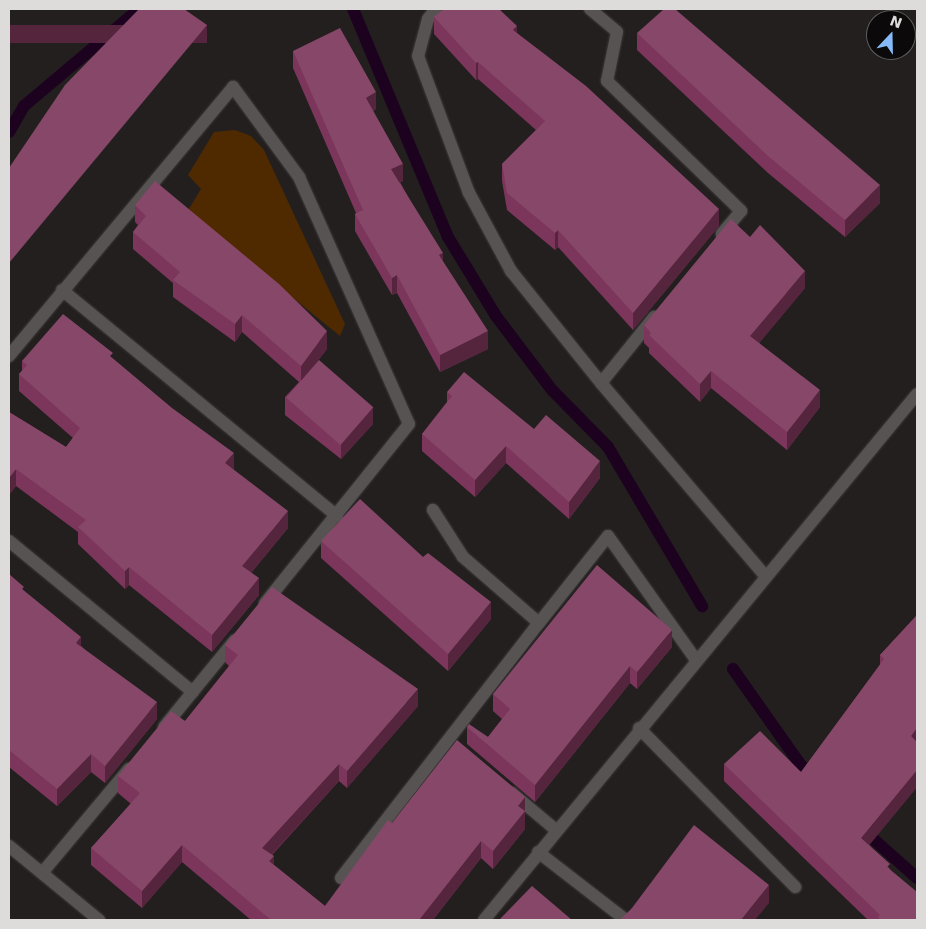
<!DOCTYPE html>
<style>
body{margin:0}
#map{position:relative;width:926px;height:929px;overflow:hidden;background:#231f1f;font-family:"DejaVu Sans",sans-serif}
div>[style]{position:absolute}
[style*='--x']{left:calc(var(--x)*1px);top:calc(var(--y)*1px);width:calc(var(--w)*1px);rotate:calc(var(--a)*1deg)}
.green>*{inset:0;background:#4f2a00}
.stream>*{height:12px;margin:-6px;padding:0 6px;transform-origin:6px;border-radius:6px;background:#1c021e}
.roads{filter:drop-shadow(0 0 1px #3e3b3b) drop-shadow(0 0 1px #3e3b3b)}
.minor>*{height:12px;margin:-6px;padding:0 6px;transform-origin:6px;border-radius:6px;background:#585353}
.wall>*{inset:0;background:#7c355b}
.shaded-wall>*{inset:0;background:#54253d;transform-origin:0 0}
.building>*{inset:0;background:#874768;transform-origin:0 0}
span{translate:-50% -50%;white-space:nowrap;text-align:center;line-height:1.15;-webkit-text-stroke:5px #0b0909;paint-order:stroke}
.frame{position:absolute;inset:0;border:10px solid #dedbdb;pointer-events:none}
.north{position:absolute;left:866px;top:10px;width:50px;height:50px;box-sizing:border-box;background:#0b0909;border:1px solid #5f5d5d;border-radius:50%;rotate:21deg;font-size:14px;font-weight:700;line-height:20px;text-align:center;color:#dedbdb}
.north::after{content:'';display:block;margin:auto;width:18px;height:22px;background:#86bbfb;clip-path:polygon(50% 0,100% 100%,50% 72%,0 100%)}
</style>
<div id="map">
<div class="green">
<div style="clip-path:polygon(235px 130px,251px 136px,264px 150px,345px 324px,340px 336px,187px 212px,201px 189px,188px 175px,214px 132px)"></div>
</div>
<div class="stream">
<div style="--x:353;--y:9;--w:247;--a:67.4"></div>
<div style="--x:448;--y:237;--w:92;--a:58.7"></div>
<div style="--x:496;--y:316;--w:93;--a:52.9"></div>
<div style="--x:552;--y:390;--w:80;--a:45.5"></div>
<div style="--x:608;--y:447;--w:185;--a:59.4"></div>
<div style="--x:9;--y:132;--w:30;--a:-60"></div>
<div style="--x:24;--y:106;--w:150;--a:-40.1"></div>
<div style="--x:733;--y:669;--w:116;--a:54.8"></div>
<div style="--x:800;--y:764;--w:21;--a:47"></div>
<div style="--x:861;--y:828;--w:75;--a:41.8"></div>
</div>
<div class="roads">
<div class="minor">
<div style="--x:436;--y:9;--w:13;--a:129"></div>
<div style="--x:428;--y:19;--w:38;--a:105"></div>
<div style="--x:418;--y:56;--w:146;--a:69.6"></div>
<div style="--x:469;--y:193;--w:89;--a:61.7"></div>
<div style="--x:511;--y:271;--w:144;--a:51.2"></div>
<div style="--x:601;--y:383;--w:253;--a:49.6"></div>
<div style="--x:590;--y:9;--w:35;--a:40"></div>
<div style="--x:617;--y:32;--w:50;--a:101.5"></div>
<div style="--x:607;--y:81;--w:187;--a:44.1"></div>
<div style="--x:741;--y:211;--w:30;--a:130"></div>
<div style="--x:62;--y:290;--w:356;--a:39.4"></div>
<div style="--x:9;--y:356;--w:350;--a:-50.2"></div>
<div style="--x:233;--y:87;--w:112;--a:53.7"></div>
<div style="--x:299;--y:177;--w:270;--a:66"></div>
<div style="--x:409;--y:424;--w:230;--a:128.8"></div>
<div style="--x:601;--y:383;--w:85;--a:-51.2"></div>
<div style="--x:9;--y:541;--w:238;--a:39.4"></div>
<div style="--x:539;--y:623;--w:111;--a:-51.6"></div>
<div style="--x:608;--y:536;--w:152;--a:54.6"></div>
<div style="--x:164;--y:727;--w:112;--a:-50.8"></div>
<div style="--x:639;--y:728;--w:223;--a:45.5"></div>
<div style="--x:512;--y:793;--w:57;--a:40.1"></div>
<div style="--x:9;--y:846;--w:117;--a:39.4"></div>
<div style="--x:538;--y:852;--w:111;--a:37.7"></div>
<div style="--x:42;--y:873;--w:136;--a:-50.1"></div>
<div style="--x:341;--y:878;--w:323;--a:-52.2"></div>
<div style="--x:539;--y:623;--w:101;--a:-139"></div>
<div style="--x:463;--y:557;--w:56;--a:-122.6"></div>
<div style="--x:484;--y:920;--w:681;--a:-50.54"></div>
</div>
</div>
<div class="wall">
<div style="clip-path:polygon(434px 17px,517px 33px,719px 226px,633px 330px,558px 247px,555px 250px,507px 210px,502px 181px,502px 164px,536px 130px,478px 79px,476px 80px,434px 34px)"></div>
<div style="clip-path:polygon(637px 33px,880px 203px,845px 237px,768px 173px,637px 50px)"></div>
<div style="clip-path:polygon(293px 51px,376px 109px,373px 111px,403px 181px,400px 182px,443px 262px,488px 349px,440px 372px,397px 293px,392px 295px,355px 231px,355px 214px,356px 213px,293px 68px)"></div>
<div style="clip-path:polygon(135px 205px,327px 349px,313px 367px,373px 424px,341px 459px,285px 415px,285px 397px,299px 382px,242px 332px,235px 342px,173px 297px,173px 283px,133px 249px,133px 232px,138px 225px,135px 222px)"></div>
<div style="clip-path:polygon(805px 288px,759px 343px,820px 407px,787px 450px,711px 388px,700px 402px,649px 353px,649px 348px,644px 343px,644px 325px)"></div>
<div style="clip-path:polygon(113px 359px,234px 470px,288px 528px,251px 573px,259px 595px,212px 652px,129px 585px,125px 589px,78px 544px,78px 532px,16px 486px,9px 495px,9px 412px,66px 447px,73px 438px,19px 391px,19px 374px,22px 371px,22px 361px)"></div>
<div style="clip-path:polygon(447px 392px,534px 429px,600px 478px,569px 519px,506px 463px,475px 497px,422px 451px,422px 434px,447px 402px)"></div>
<div style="clip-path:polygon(321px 541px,423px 557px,491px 619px,448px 671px,321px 558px)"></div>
<div style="clip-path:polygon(9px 574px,24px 591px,157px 719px,105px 783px,91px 772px,57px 806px,9px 767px)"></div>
<div style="clip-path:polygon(917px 615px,917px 787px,869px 845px,890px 869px,917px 920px,868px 920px,724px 781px,724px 764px,801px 772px,880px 665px,880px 655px)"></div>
<div style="clip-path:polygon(225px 645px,418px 706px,347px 788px,339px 781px,272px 855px,274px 865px,325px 906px,392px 823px,525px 797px,525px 829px,493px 869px,481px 858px,433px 920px,251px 920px,182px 862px,142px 908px,91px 865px,91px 848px,131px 804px,118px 793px,118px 776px,185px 721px,229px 666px,225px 662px)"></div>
<div style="clip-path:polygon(672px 647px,637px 689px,630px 683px,535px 802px,467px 744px,467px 727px,488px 737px,502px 719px,493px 711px,493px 694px)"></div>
</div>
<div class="shaded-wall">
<div style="left:207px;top:25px;width:18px;height:310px;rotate:90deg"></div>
<div style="clip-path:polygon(517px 26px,517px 43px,513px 30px)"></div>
<div style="left:478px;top:62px;width:17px;height:2px;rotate:90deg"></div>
<div style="clip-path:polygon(376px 92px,376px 109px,366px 115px,366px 98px)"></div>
<div style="clip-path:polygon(403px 164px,403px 181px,391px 186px,391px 169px)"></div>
<div style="clip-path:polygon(880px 185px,880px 203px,845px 237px,845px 220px)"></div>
<div style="clip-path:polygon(719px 209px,719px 226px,633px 330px,633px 313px)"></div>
<div style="clip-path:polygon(558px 230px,558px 247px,555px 250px,555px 233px)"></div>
<div style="clip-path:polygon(443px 253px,443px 270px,439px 255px)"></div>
<div style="clip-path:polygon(805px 271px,805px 288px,750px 354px,750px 336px)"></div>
<div style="clip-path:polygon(397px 275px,397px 293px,392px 295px,392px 278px)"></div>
<div style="clip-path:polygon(242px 315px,242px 332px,235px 342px,235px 324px)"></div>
<div style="clip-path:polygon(327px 331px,327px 349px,301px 383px,301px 366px)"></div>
<div style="clip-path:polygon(488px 331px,488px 349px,440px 372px,440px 355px)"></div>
<div style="clip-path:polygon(711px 371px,711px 388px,700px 402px,700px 384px)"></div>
<div style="clip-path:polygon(820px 390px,820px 407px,787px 450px,787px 432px)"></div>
<div style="clip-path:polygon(373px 407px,373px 424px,341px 459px,341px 442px)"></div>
<div style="clip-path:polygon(506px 446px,506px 463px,475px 497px,475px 480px)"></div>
<div style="clip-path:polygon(234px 453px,234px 470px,225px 463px)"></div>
<div style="clip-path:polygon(600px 461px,600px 478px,569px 519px,569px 502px)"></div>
<div style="clip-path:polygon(16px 469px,16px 486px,9px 495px,9px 478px)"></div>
<div style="clip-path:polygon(288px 511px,288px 528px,242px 584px,242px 566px)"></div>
<div style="clip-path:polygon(129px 567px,129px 585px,125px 589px,125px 571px)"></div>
<div style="clip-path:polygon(259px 578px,259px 595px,212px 652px,212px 635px)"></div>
<div style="clip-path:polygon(491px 602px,491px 619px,448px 671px,448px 654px)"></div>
<div style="clip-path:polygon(672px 630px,672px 647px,637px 689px,637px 672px)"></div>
<div style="clip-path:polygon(81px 637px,81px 654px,76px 643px)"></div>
<div style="clip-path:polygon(630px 666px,630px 683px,535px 802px,535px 785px)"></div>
<div style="clip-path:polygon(418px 689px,418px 706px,347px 788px,347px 771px)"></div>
<div style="clip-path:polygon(157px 702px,157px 719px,105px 783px,105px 766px)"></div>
<div style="clip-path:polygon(917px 728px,917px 745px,911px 736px)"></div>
<div style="clip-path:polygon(91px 754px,91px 772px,57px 806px,57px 789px)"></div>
<div style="clip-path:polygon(339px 764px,339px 781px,262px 865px,262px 848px)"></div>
<div style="clip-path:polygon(917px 770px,917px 787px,861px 855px,861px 838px)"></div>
<div style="clip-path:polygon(525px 797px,525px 829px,493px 869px,493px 851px,518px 806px)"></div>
<div style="clip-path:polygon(481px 841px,481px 858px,433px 920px,419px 920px)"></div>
<div style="clip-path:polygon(182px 845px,182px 862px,142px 908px,142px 891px)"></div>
<div style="clip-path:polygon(274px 856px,274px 873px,269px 861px)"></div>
<div style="clip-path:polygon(769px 885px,769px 903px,755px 920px,741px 920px)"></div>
</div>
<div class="building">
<div style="clip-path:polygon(139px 9px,184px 9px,207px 25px,9px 263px,9px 168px,65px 85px)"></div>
<div style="clip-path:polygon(444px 9px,499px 9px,517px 26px,513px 30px,586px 86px,719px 209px,633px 313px,558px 230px,555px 233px,507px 193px,502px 164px,545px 121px,478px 62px,476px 63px,434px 17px)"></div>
<div style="clip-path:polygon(664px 9px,675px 9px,880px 185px,845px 220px,768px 156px,637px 33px)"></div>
<div style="clip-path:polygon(340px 28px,376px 92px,366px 98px,403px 164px,391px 169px,443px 253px,439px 255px,488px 331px,440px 355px,397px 275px,392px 278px,355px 214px,363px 210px,293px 51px)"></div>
<div style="clip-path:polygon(155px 181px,279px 284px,327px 331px,301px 366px,242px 315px,235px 324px,173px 280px,180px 272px,133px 232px,146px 216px,135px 205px)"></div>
<div style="clip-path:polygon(731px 219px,750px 237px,760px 225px,805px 271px,750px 336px,820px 390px,787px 432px,711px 371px,700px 384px,649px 335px,651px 333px,644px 325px)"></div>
<div style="clip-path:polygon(63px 314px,113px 353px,110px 356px,172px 408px,234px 453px,225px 463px,288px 511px,242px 566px,259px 578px,212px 635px,129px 567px,125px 571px,78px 527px,86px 520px,16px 469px,9px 478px,9px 412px,66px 447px,80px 428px,19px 374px,27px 365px,22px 361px)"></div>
<div style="left:319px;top:360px;width:72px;height:50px;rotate:41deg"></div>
<div style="clip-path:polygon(464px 372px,534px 429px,546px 415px,600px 461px,569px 502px,506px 446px,475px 480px,422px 434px,452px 396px,447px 392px)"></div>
<div style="clip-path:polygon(360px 499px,423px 557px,428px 553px,491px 602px,448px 654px,321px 541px)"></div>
<div style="clip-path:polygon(597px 565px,672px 630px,637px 672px,630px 666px,535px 785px,467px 727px,469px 724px,488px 737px,510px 709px,493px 694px)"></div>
<div style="clip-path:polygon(9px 574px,24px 587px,22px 589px,81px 637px,76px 643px,157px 702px,105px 766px,91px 754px,57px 789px,9px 750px)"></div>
<div style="clip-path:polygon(272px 587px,418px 689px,347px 771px,339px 764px,262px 848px,274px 856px,269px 861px,325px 906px,388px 820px,392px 823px,457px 740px,525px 797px,518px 806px,525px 811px,493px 851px,481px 841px,419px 920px,271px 920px,182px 845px,142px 891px,91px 848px,140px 793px,118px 776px,171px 711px,185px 721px,238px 655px,225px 645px)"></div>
<div style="clip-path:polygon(917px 615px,917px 728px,911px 736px,917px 742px,917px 770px,861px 838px,890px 864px,887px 867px,917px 892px,917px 920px,881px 920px,878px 917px,880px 915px,724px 764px,760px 731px,801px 772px,884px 659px,880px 655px)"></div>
<div style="clip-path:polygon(694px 825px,769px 885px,741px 920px,620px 920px,632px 908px)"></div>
<div style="clip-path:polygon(532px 886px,572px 920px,499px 920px)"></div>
</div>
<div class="frame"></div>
<div class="north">N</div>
</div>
